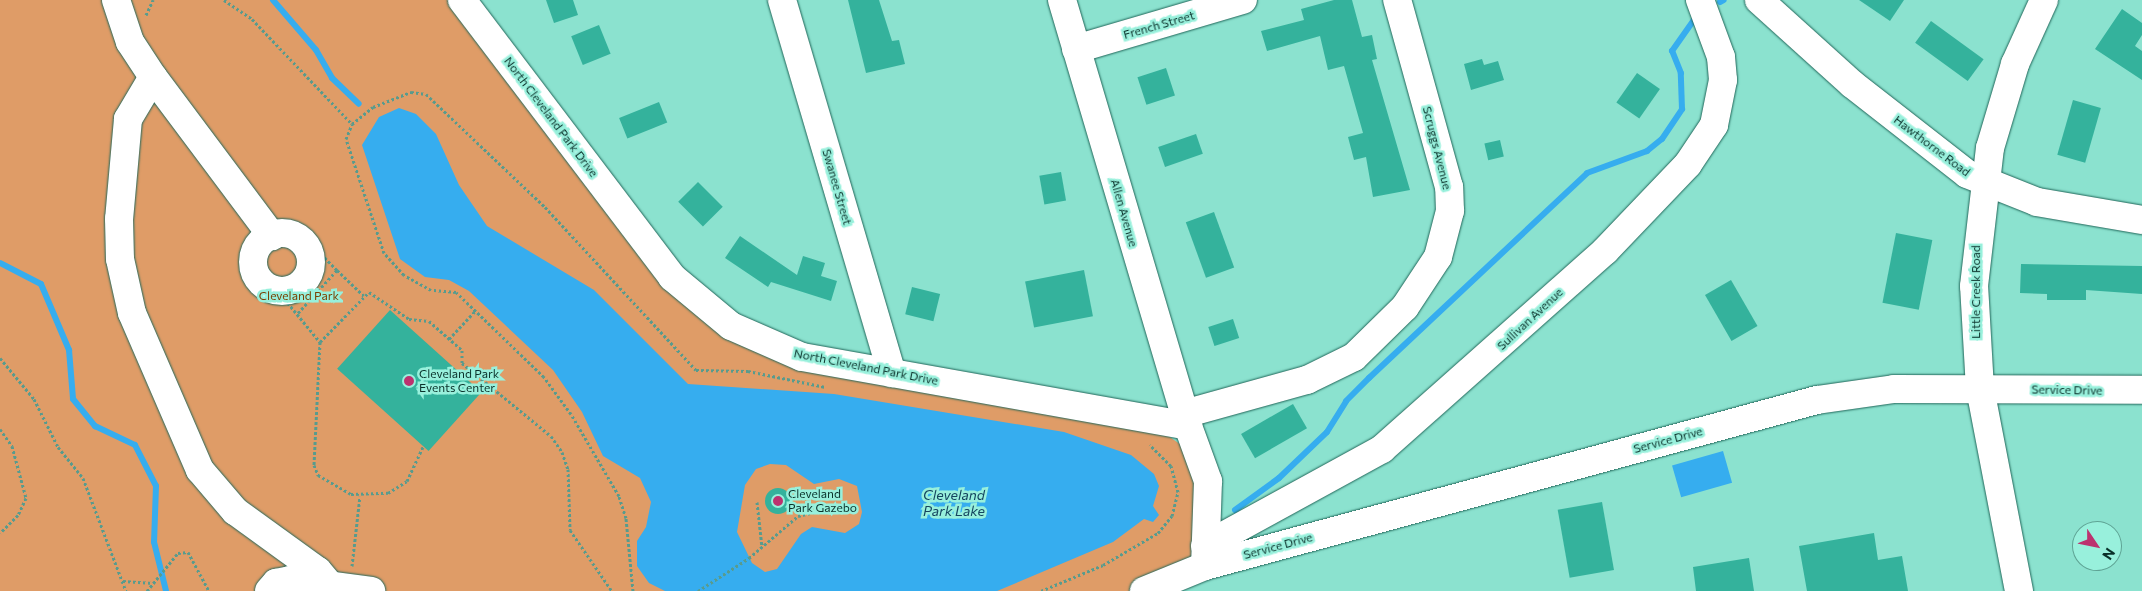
<!DOCTYPE html>
<style>
body{margin:0}
#map{position:relative;width:2142px;height:591px;overflow:hidden;background:#8be2cf;font-family:Commissioner,sans-serif}
div>[style]{position:absolute}
[style*='--x']{left:calc(var(--x)*1px);top:calc(var(--y)*1px);width:calc(var(--w)*1px);rotate:calc(var(--a)*1deg)}
.green>*{inset:0;background:#df9c67}
.water>*{inset:0;background:#36adef;transform-origin:0 0}
.stream>*{height:6px;margin:-3px;padding:0 3px;transform-origin:3px;border-radius:3px;background:#36adef}
.building>*{inset:0;background:#34b29c;transform-origin:0 0}
.round{border-radius:50%}
.path>*{height:3px;margin-top:-1.5px;transform-origin:0;background:repeating-linear-gradient(90deg,#589b8d 0 2.5px,transparent 0 5px)}
.roads{filter:drop-shadow(0 0 1px #216659) drop-shadow(0 0 1px #216659)}
.minor>*{height:28px;margin:-14px;padding:0 14px;transform-origin:14px;border-radius:14px;background:#fff}
.minor>.ring{margin:-14px;padding:0;box-sizing:content-box;background:none;border:28px solid #fff;border-radius:50%}
.dots>*{width:14px;height:14px;translate:-50% -50%;box-sizing:border-box;border:2px solid #98f0dc;border-radius:50%}
span{translate:-50% -50%;white-space:nowrap;text-align:center;line-height:1.15;-webkit-text-stroke:5px #98f0dc;paint-order:stroke}
.street-label{font-size:12px;color:#0a312a}
.park-label{font-size:12px;color:#7a4103}
.poi-label{font-size:12px;color:#0a312a}
.left{translate:0 -50%;text-align:left}
.water-label{font-size:14px;color:#15445f;font-style:italic}
.north{position:absolute;left:2072px;top:521px;width:50px;height:50px;box-sizing:border-box;background:#98f0dc;border:1px solid #5fa495;border-radius:50%;rotate:124deg;font-size:14px;font-weight:700;line-height:20px;text-align:center;color:#0a312a}
.north::after{content:'';display:block;margin:auto;width:18px;height:22px;background:#bc326f;clip-path:polygon(50% 0,100% 100%,50% 72%,0 100%)}
</style>
<div id="map">
<div class="green">
<div style="clip-path:polygon(0 0,453px 0,624px 216px,766px 344px,1135px 413px,1203px 460px,1197px 568px,1141px 591px,0 591px)"></div>
</div>
<div class="water">
<div style="clip-path:polygon(evenodd,399px 108px,416px 114px,436px 134px,459px 185px,487px 226px,594px 290px,688px 384px,834px 394px,1064px 432px,1131px 455px,1154px 474px,1159px 486px,1153px 506px,1159px 515px,1153px 522px,1144px 519px,1113px 542px,997px 591px,665px 591px,649px 583px,637px 566px,637px 541px,646px 527px,651px 502px,640px 478px,603px 456px,582px 412px,553px 370px,469px 291px,449px 280px,425px 277px,400px 259px,362px 145px,379px 117px,399px 108px,770px 464px,786px 465px,814px 484px,839px 479px,857px 486px,862px 512px,859px 524px,845px 533px,812px 527px,801px 534px,777px 569px,765px 572px,752px 563px,737px 532px,745px 485px,756px 469px,770px 464px)"></div>
<div style="left:1723px;top:451px;width:33px;height:53px;rotate:74deg"></div>
</div>
<div class="stream">
<div style="--x:273;--y:0;--w:66;--a:49.3"></div>
<div style="--x:316;--y:50;--w:32;--a:60"></div>
<div style="--x:332;--y:78;--w:37;--a:44"></div>
<div style="--x:1720;--y:2;--w:4;--a:-27"></div>
<div style="--x:0;--y:263;--w:46;--a:27.1"></div>
<div style="--x:41;--y:284;--w:72;--a:67"></div>
<div style="--x:69;--y:350;--w:49;--a:85.3"></div>
<div style="--x:73;--y:399;--w:35;--a:51"></div>
<div style="--x:95;--y:426;--w:44;--a:25.4"></div>
<div style="--x:135;--y:445;--w:46;--a:62.9"></div>
<div style="--x:156;--y:486;--w:56;--a:92"></div>
<div style="--x:154;--y:542;--w:50;--a:76.2"></div>
<div style="--x:1235;--y:510;--w:54;--a:-36"></div>
<div style="--x:1279;--y:478;--w:66;--a:-43.8"></div>
<div style="--x:1327;--y:432;--w:36;--a:-58"></div>
<div style="--x:1346;--y:401;--w:33;--a:-45"></div>
<div style="--x:1369;--y:378;--w:299;--a:-43.2"></div>
<div style="--x:1587;--y:173;--w:64;--a:-20.1"></div>
<div style="--x:1647;--y:151;--w:19;--a:-39"></div>
<div style="--x:1662;--y:139;--w:36;--a:-56"></div>
<div style="--x:1682;--y:109;--w:36;--a:-92"></div>
<div style="--x:1681;--y:73;--w:24;--a:-112"></div>
<div style="--x:1672;--y:51;--w:45;--a:-54.9"></div>
</div>
<div class="building">
<div style="clip-path:polygon(546px 0,573px 0,578px 15px,554px 23px)"></div>
<div style="clip-path:polygon(848px 0,879px 0,892px 41px,899px 40px,905px 64px,866px 73px)"></div>
<div style="clip-path:polygon(1334px 0,1352px 0,1362px 37px,1372px 35px,1377px 59px,1372px 60px,1410px 190px,1373px 197px,1366px 157px,1354px 160px,1348px 137px,1363px 133px,1344px 66px,1328px 70px,1320px 36px,1267px 51px,1261px 31px,1304px 20px,1301px 9px)"></div>
<div style="clip-path:polygon(1859px 0,1904px 0,1890px 21px)"></div>
<div style="clip-path:polygon(2122px 9px,2142px 23px,2142px 35px,2135px 46px,2142px 51px,2142px 80px,2095px 49px)"></div>
<div style="left:1931px;top:21px;width:65px;height:27px;rotate:36deg"></div>
<div style="left:599px;top:25px;width:31px;height:30px;rotate:68deg"></div>
<div style="clip-path:polygon(1482px 59px,1484px 65px,1498px 61px,1504px 80px,1471px 90px,1464px 64px)"></div>
<div style="left:1166px;top:68px;width:29px;height:30px;rotate:72deg"></div>
<div style="left:1637px;top:73px;width:28px;height:36px;rotate:35deg"></div>
<div style="left:2073px;top:100px;width:29px;height:57px;rotate:16deg"></div>
<div style="left:659px;top:102px;width:22px;height:43px;rotate:68deg"></div>
<div style="left:1196px;top:134px;width:21px;height:40px;rotate:71deg"></div>
<div style="left:1500px;top:140px;width:17px;height:16px;rotate:77deg"></div>
<div style="left:1061px;top:172px;width:29px;height:22px;rotate:80deg"></div>
<div style="left:698px;top:182px;width:35px;height:28px;rotate:45deg"></div>
<div style="left:1214px;top:212px;width:59px;height:30px;rotate:70deg"></div>
<div style="left:1896px;top:233px;width:37px;height:71px;rotate:11deg"></div>
<div style="clip-path:polygon(740px 236px,797px 275px,803px 256px,825px 263px,821px 276px,837px 281px,831px 301px,771px 282px,768px 287px,725px 258px)"></div>
<div style="clip-path:polygon(2021px 264px,2142px 266px,2142px 294px,2086px 290px,2086px 300px,2047px 300px,2047px 294px,2020px 293px)"></div>
<div style="left:1084px;top:270px;width:47px;height:60px;rotate:79deg"></div>
<div style="left:1731px;top:280px;width:53px;height:30px;rotate:60deg"></div>
<div style="left:912px;top:287px;width:29px;height:28px;rotate:14deg"></div>
<div style="left:390px;top:310px;width:123px;height:79px;rotate:42deg"></div>
<div style="left:1233px;top:319px;width:20px;height:26px;rotate:72deg"></div>
<div style="left:1293px;top:404px;width:28px;height:60px;rotate:60deg"></div>
<div class="round" style="left:765px;top:488px;width:26px;height:26px"></div>
<div style="left:1602px;top:502px;width:69px;height:45px;rotate:80deg"></div>
<div style="clip-path:polygon(1874px 533px,1878px 560px,1902px 556px,1908px 591px,1807px 591px,1799px 546px)"></div>
<div style="clip-path:polygon(1749px 558px,1754px 591px,1696px 591px,1693px 567px)"></div>
</div>
<div class="path">
<div style="--x:224;--y:0;--w:34;--a:34"></div>
<div style="--x:252;--y:19;--w:145;--a:46.4"></div>
<div style="--x:146;--y:15;--w:17;--a:-65"></div>
<div style="--x:310;--y:256;--w:11;--a:-10"></div>
<div style="--x:321;--y:254;--w:23;--a:45"></div>
<div style="--x:303;--y:281;--w:18;--a:43"></div>
<div style="--x:278;--y:291;--w:66;--a:50.5"></div>
<div style="--x:320;--y:342;--w:123;--a:92.8"></div>
<div style="--x:314;--y:465;--w:11;--a:68"></div>
<div style="--x:318;--y:475;--w:38;--a:30"></div>
<div style="--x:351;--y:494;--w:37;--a:-2"></div>
<div style="--x:388;--y:493;--w:22;--a:-32"></div>
<div style="--x:407;--y:481;--w:38;--a:-65"></div>
<div style="--x:298;--y:313;--w:58;--a:-47.8"></div>
<div style="--x:337;--y:270;--w:37;--a:44"></div>
<div style="--x:449;--y:339;--w:40;--a:-47"></div>
<div style="--x:320;--y:342;--w:70;--a:-45.6"></div>
<div style="--x:369;--y:292;--w:48;--a:34"></div>
<div style="--x:409;--y:319;--w:20;--a:6"></div>
<div style="--x:429;--y:321;--w:44;--a:41.3"></div>
<div style="--x:462;--y:350;--w:13;--a:90"></div>
<div style="--x:462;--y:363;--w:115;--a:39.4"></div>
<div style="--x:551;--y:436;--w:19;--a:55"></div>
<div style="--x:562;--y:452;--w:18;--a:71"></div>
<div style="--x:568;--y:469;--w:61;--a:88.1"></div>
<div style="--x:570;--y:530;--w:74;--a:55.5"></div>
<div style="--x:0;--y:358;--w:53;--a:50.3"></div>
<div style="--x:34;--y:399;--w:54;--a:63.4"></div>
<div style="--x:58;--y:447;--w:40;--a:51"></div>
<div style="--x:83;--y:478;--w:121;--a:69.2"></div>
<div style="--x:0;--y:429;--w:21;--a:55"></div>
<div style="--x:12;--y:446;--w:54;--a:74.9"></div>
<div style="--x:26;--y:498;--w:19;--a:115"></div>
<div style="--x:18;--y:515;--w:25;--a:135"></div>
<div style="--x:757;--y:502;--w:45;--a:83.7"></div>
<div style="--x:352;--y:566;--w:70;--a:-83.5"></div>
<div style="--x:123;--y:581;--w:30;--a:4"></div>
<div style="--x:147;--y:591;--w:49;--a:-50.8"></div>
<div style="--x:178;--y:553;--w:10;--a:-6"></div>
<div style="--x:188;--y:552;--w:44;--a:61.7"></div>
<div style="--x:633;--y:591;--w:73;--a:-95.5"></div>
<div style="--x:626;--y:518;--w:23;--a:-108"></div>
<div style="--x:619;--y:496;--w:95;--a:-120.3"></div>
<div style="--x:571;--y:414;--w:46;--a:-126.1"></div>
<div style="--x:544;--y:377;--w:122;--a:-136"></div>
<div style="--x:456;--y:292;--w:25;--a:-175"></div>
<div style="--x:431;--y:290;--w:31;--a:-151"></div>
<div style="--x:404;--y:275;--w:30;--a:-132"></div>
<div style="--x:384;--y:253;--w:120;--a:-108.4"></div>
<div style="--x:346;--y:139;--w:16;--a:-68"></div>
<div style="--x:352;--y:124;--w:27;--a:-39"></div>
<div style="--x:373;--y:107;--w:41;--a:-21.5"></div>
<div style="--x:411;--y:92;--w:15;--a:8"></div>
<div style="--x:426;--y:94;--w:164;--a:43.5"></div>
<div style="--x:545;--y:207;--w:222;--a:47.2"></div>
<div style="--x:696;--y:370;--w:52;--a:1.1"></div>
<div style="--x:748;--y:371;--w:79;--a:11.7"></div>
<div style="--x:698;--y:591;--w:61;--a:-32.9"></div>
<div style="--x:749;--y:558;--w:65;--a:-40.6"></div>
<div style="--x:798;--y:516;--w:42;--a:-13.7"></div>
<div style="--x:1041;--y:591;--w:67;--a:-22.8"></div>
<div style="--x:1103;--y:565;--w:64;--a:-30.2"></div>
<div style="--x:1158;--y:533;--w:22;--a:-51"></div>
<div style="--x:1172;--y:516;--w:25;--a:-76"></div>
<div style="--x:1178;--y:492;--w:27;--a:-105"></div>
<div style="--x:1171;--y:466;--w:30;--a:-135"></div>
</div>
<div class="roads">
<div class="minor">
<div style="--x:116;--y:0;--w:44;--a:71.6"></div>
<div style="--x:130;--y:42;--w:42;--a:56.7"></div>
<div style="--x:153;--y:77;--w:199;--a:53.2"></div>
<div style="--x:462;--y:0;--w:348;--a:52.8"></div>
<div style="--x:672;--y:277;--w:77;--a:39.7"></div>
<div style="--x:731;--y:326;--w:77;--a:23.6"></div>
<div style="--x:802;--y:357;--w:392;--a:10.1"></div>
<div style="--x:1188;--y:426;--w:59;--a:70"></div>
<div style="--x:1208;--y:481;--w:85;--a:92"></div>
<div style="--x:782;--y:0;--w:389;--a:73.6"></div>
<div style="--x:1062;--y:0;--w:444;--a:73.5"></div>
<div style="--x:1759;--y:0;--w:125;--a:42.1"></div>
<div style="--x:1852;--y:84;--w:146;--a:38"></div>
<div style="--x:1967;--y:174;--w:75;--a:21.8"></div>
<div style="--x:2037;--y:202;--w:107;--a:9.7"></div>
<div style="--x:1076;--y:49;--w:174;--a:-16.4"></div>
<div style="--x:153;--y:77;--w:49;--a:120.8"></div>
<div style="--x:128;--y:119;--w:100;--a:95.1"></div>
<div style="--x:119;--y:219;--w:40;--a:88.6"></div>
<div style="--x:120;--y:259;--w:55;--a:77.5"></div>
<div style="--x:132;--y:313;--w:171;--a:66.6"></div>
<div style="--x:200;--y:470;--w:54;--a:49.5"></div>
<div style="--x:235;--y:511;--w:102;--a:35.9"></div>
<div style="--x:318;--y:571;--w:17;--a:50"></div>
<div class="ring" style="left:253px;top:233px;width:30px;height:30px"></div>
<div style="--x:1184;--y:414;--w:128;--a:-15.5"></div>
<div style="--x:1307;--y:380;--w:52;--a:-26.1"></div>
<div style="--x:1354;--y:357;--w:71;--a:-44.4"></div>
<div style="--x:1405;--y:307;--w:60;--a:-56.6"></div>
<div style="--x:1438;--y:257;--w:48;--a:-75.4"></div>
<div style="--x:1450;--y:211;--w:24;--a:-92"></div>
<div style="--x:1449;--y:187;--w:194;--a:-105.5"></div>
<div style="--x:1205;--y:546;--w:202;--a:-28.7"></div>
<div style="--x:1382;--y:449;--w:298;--a:-41.6"></div>
<div style="--x:1605;--y:251;--w:120;--a:-46.3"></div>
<div style="--x:1688;--y:164;--w:47;--a:-56.3"></div>
<div style="--x:1714;--y:125;--w:46;--a:-78.7"></div>
<div style="--x:1723;--y:80;--w:23;--a:-95"></div>
<div style="--x:1721;--y:57;--w:61;--a:-110.2"></div>
<div style="--x:269;--y:591;--w:11;--a:-49"></div>
<div style="--x:276;--y:583;--w:14;--a:-12"></div>
<div style="--x:290;--y:580;--w:82;--a:7.7"></div>
<div style="--x:1144;--y:591;--w:66;--a:-22.3"></div>
<div style="--x:1205;--y:566;--w:634;--a:-15.18"></div>
<div style="--x:1817;--y:400;--w:78;--a:-8.1"></div>
<div style="--x:1894;--y:389;--w:248;--a:0.2"></div>
<div style="--x:2019;--y:591;--w:206;--a:-100.9"></div>
<div style="--x:1980;--y:389;--w:103;--a:-93.3"></div>
<div style="--x:1974;--y:286;--w:139;--a:-83.4"></div>
<div style="--x:1990;--y:148;--w:88;--a:-73.4"></div>
<div style="--x:2015;--y:64;--w:70;--a:-65.6"></div>
</div>
</div>
<div class="dots">
<div style="left:409px;top:381px;background:#bc326f"></div>
<div style="left:778px;top:501px;background:#bc326f"></div>
</div>
<div class="street-label">
<span style="left:1159px;top:25px;rotate:-16deg">French Street</span>
<span style="left:551px;top:117px;rotate:53deg">North Cleveland Park Drive</span>
<span style="left:1932px;top:146px;rotate:37deg">Hawthorne Road</span>
<span style="left:1437px;top:148px;rotate:76deg">Scruggs Avenue</span>
<span style="left:837px;top:187px;rotate:74deg">Swanee Street</span>
<span style="left:1124px;top:213px;rotate:74deg">Allen Avenue</span>
<span style="left:1976px;top:292px;rotate:-90deg">Little Creek Road</span>
<span style="left:1530px;top:319px;rotate:-43deg">Sullivan Avenue</span>
<span style="left:866px;top:367px;rotate:11deg">North Cleveland Park Drive</span>
<span style="left:2067px;top:390px;rotate:1deg">Service Drive</span>
<span style="left:1668px;top:440px;rotate:-15deg">Service Drive</span>
<span style="left:1278px;top:546px;rotate:-15deg">Service Drive</span>
</div>
<div class="park-label">
<span style="left:299px;top:296px">Cleveland Park</span>
</div>
<div class="poi-label">
<span class="left" style="left:419px;top:381px">Cleveland Park<br>Events Center</span>
<span class="left" style="left:788px;top:501px">Cleveland<br>Park Gazebo</span>
</div>
<div class="water-label">
<span style="left:954px;top:503px">Cleveland<br>Park Lake</span>
</div>
<div class="north">N</div>
</div>
